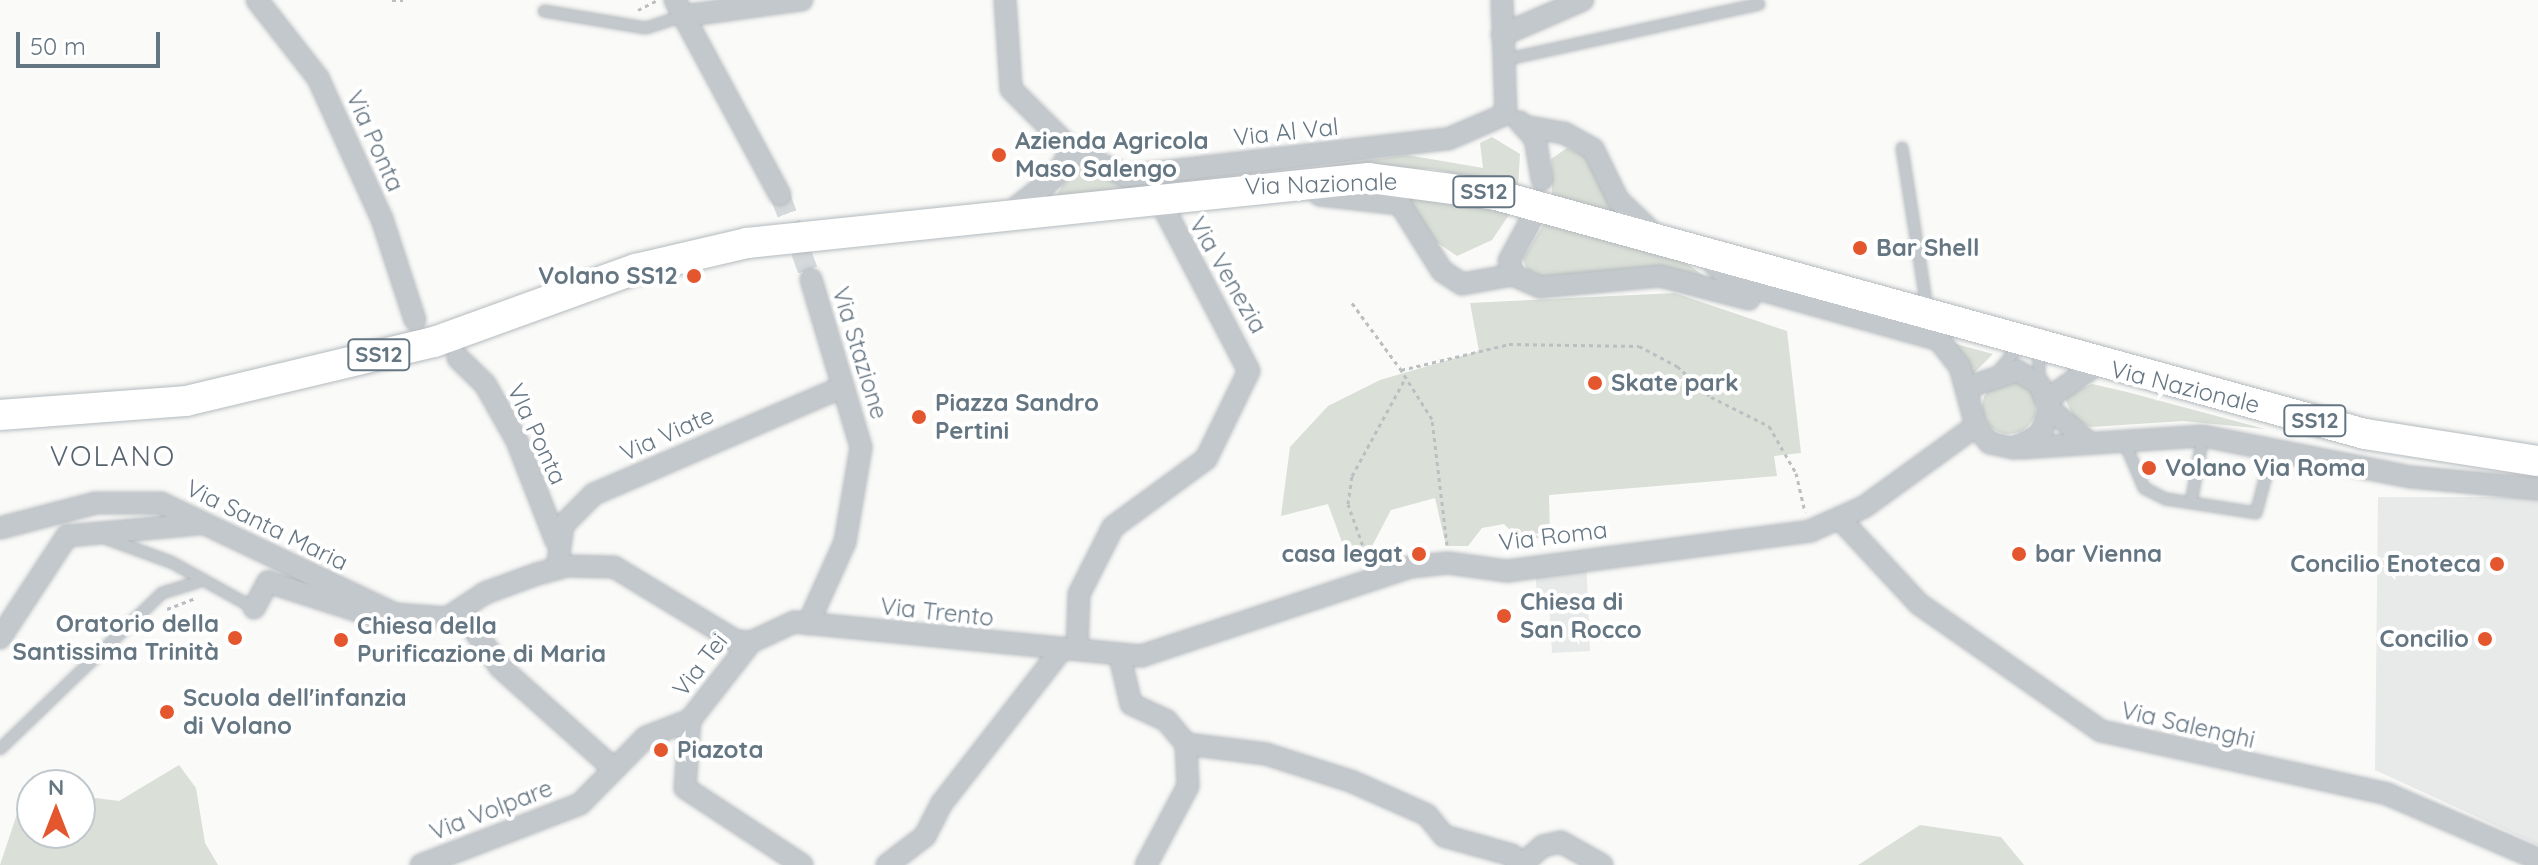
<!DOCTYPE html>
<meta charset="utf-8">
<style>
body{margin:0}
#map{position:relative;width:2538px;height:865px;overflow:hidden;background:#fafaf8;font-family:Quicksand,sans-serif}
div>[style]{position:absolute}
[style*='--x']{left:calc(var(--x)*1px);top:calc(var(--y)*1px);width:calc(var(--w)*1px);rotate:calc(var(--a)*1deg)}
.built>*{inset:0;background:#e8e9e9}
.green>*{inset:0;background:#dadfd7}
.round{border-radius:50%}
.street-tunnel>*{height:20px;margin-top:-10px;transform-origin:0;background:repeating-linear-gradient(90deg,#d5d9db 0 20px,transparent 0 30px)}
.path>*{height:3px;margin-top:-1.5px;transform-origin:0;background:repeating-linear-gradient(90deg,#bbbfc2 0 4px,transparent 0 8px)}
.roads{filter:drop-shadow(0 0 2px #b5babe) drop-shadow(0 0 2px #b5babe)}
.lane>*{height:10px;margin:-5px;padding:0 5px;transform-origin:5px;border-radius:5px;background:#c3c8cc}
.street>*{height:20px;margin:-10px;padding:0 10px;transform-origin:10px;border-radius:10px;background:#c3c8cc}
.primary>*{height:30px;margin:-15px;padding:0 15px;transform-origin:15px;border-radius:15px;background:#fff}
.dots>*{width:22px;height:22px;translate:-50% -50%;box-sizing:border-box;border:4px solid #fff;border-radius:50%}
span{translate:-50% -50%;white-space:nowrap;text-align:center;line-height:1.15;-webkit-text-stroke:8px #fff;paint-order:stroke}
.shield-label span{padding:2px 6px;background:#fff;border:2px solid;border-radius:6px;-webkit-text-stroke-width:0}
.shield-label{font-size:22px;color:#657683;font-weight:700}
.street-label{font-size:24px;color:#657683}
.poi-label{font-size:24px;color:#657683;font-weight:700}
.left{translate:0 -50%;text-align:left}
.right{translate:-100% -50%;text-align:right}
.quarter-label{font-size:28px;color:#57646e;letter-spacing:2px}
.north{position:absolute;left:16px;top:769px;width:80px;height:80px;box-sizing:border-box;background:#fff;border:2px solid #c1c8cd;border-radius:50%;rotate:0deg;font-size:22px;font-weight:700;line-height:32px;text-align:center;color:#657683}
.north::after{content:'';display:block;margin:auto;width:28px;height:36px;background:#e4572e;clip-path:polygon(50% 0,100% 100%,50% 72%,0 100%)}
.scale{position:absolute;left:16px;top:32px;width:144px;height:36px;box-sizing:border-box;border:4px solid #657683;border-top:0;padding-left:10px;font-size:24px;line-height:28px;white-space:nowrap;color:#657683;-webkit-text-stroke:6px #fff;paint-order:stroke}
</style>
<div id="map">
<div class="built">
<div style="clip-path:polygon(2378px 497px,2538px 497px,2538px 845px,2375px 770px)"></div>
<div style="clip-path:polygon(1586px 557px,1590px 651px,1552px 653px,1549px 603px,1537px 603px,1535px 560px)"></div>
</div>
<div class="green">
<div style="clip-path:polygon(1492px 137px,1520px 154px,1518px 187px,1432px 169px,1322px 166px,1407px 155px,1483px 168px,1480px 143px)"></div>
<div style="clip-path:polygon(1567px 148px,1590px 157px,1620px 216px,1552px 197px,1551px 159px)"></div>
<div style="clip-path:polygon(1074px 168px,1082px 169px,1134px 187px,1056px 196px)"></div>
<div style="clip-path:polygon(1391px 190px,1511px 212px,1492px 240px,1457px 256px,1432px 239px,1408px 201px)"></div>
<div style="clip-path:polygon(1545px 222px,1684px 261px,1710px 281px,1553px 282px,1527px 270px,1523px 259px)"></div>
<div style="clip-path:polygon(1675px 293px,1787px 331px,1801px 453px,1774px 456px,1777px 476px,1549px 495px,1550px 537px,1520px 540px,1504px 524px,1482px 528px,1468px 546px,1446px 546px,1435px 498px,1391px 510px,1371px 548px,1343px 545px,1328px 504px,1281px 516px,1290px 447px,1328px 406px,1380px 380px,1479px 351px,1470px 303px)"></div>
<div style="clip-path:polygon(1952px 343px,1993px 354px,1972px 375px)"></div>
<div class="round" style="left:1982px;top:380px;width:54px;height:54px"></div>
<div style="clip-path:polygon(2092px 384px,2127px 392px,2265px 429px,2183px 421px,2091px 427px,2075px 421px,2064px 396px)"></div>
<div style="clip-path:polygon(179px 765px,196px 788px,205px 843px,218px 865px,0 865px,17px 814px,32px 802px,32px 833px,80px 833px,80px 796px,119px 801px)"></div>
<div style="clip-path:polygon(1920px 825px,2001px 837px,2024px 865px,1858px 865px)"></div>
</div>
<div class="street-tunnel">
<div style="--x:780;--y:195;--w:90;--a:69.7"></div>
</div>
<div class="path">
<div style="--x:392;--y:0;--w:11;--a:0"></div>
<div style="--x:638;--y:10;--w:20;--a:-27"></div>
<div style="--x:1352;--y:303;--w:83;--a:53.8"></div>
<div style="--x:1447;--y:545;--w:127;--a:-96.8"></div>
<div style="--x:1432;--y:419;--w:58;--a:-122.3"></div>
<div style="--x:1401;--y:370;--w:111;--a:-13.5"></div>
<div style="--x:1509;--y:344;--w:130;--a:0.9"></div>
<div style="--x:1639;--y:346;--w:43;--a:27.8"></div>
<div style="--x:1677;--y:366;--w:46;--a:42.4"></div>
<div style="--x:1711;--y:397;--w:65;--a:26.6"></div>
<div style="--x:1769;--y:426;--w:54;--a:60.1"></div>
<div style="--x:1796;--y:473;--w:40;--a:77"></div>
<div style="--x:1368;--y:560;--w:59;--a:-109.7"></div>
<div style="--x:1348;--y:504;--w:28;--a:-82"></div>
<div style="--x:1352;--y:476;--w:113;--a:-61.4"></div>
<div style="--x:167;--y:609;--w:30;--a:-21"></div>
</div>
<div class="roads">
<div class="lane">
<div style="--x:544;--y:11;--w:103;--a:9.5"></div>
<div style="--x:646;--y:28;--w:39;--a:-18"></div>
<div style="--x:1503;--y:60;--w:262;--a:-12.3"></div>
<div style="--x:1902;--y:148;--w:162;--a:81.1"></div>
<div style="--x:1996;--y:374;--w:38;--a:-50"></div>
<div style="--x:2039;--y:384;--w:34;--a:-90"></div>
<div style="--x:2124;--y:441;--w:51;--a:66.9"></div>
<div style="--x:2144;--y:488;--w:25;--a:27"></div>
<div style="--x:2166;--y:499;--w:91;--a:8.8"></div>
<div style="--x:2256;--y:513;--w:66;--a:-75.1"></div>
<div style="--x:2191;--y:503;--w:68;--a:-79.8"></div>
<div style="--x:105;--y:538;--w:70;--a:20"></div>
<div style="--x:171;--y:562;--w:95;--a:29"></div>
<div style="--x:0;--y:749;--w:225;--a:-43.9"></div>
<div style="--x:162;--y:593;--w:37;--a:-17"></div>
</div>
<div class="street">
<div style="--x:257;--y:0;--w:99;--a:52"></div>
<div style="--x:318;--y:78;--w:155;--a:65.6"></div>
<div style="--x:382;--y:219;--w:106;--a:71.9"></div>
<div style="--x:675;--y:0;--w:221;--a:61.7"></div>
<div style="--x:1005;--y:0;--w:89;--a:86.1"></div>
<div style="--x:1011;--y:89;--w:86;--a:45"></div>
<div style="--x:1072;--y:150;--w:60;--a:25.7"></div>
<div style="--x:1126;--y:176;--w:324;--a:-6.6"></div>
<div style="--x:1448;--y:139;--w:63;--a:-23.3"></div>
<div style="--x:1502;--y:0;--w:114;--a:88"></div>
<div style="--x:683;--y:16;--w:120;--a:-7.7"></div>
<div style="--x:1502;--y:35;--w:88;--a:-23.4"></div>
<div style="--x:1520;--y:122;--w:22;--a:47"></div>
<div style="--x:1535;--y:138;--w:42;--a:80.3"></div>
<div style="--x:1529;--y:127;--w:36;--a:10"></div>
<div style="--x:1564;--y:133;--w:33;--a:29"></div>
<div style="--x:1593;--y:149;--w:57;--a:63.9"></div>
<div style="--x:1618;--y:200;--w:52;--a:43.5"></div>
<div style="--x:1309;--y:185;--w:15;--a:42"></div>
<div style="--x:1320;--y:195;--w:81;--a:6.4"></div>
<div style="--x:1400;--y:204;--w:79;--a:57.9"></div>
<div style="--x:1442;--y:271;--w:24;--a:33"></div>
<div style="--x:1462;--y:284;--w:52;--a:-10"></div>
<div style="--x:1008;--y:214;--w:60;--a:-38.2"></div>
<div style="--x:1055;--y:177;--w:32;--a:-58"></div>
<div style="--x:1529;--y:224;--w:42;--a:118.4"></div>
<div style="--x:1509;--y:261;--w:15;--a:74"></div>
<div style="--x:1513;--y:275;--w:30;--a:24"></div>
<div style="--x:1540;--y:287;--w:121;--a:-5.2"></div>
<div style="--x:1660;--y:276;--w:92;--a:14.5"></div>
<div style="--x:1701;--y:251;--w:45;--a:44.1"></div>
<div style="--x:1733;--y:282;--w:214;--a:15.7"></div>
<div style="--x:1939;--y:340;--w:34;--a:52"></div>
<div style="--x:1960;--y:367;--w:61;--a:74.8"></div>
<div style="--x:1976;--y:426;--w:22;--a:51"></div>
<div style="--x:1990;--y:443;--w:25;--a:12"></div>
<div style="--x:2014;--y:448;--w:30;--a:-27"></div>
<div style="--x:2041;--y:434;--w:27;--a:-73"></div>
<div style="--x:2049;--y:408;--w:26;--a:-113"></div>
<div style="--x:2039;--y:384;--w:26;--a:-149"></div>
<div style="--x:2017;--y:371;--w:52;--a:161.9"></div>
<div style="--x:458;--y:358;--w:37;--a:44"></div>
<div style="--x:485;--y:384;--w:65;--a:60.7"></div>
<div style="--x:517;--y:441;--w:107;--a:68.7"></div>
<div style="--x:2049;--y:398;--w:57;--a:-35.1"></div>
<div style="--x:2049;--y:408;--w:49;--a:40.9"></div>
<div style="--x:2021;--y:448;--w:182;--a:-3.8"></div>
<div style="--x:2203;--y:436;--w:212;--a:11.2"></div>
<div style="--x:2411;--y:477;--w:128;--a:5.4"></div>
<div style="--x:1840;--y:519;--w:116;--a:47.1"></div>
<div style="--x:1919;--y:604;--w:222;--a:34.9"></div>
<div style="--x:2101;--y:731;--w:293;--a:12.4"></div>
<div style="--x:2387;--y:794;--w:164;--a:23.3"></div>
<div style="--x:0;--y:528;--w:99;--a:-14.6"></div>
<div style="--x:96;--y:503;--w:65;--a:0"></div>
<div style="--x:161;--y:503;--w:259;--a:25.4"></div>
<div style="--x:395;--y:614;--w:52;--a:4.4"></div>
<div style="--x:447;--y:618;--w:45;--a:-33.3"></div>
<div style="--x:485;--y:593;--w:55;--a:-20.1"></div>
<div style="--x:537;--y:574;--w:31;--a:-15"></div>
<div style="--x:567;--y:566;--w:47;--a:1.2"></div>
<div style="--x:614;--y:567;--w:143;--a:31.2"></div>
<div style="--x:736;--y:641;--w:15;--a:4"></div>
<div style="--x:557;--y:569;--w:44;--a:-82.2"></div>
<div style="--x:563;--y:525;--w:44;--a:-45"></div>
<div style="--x:594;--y:494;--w:271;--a:-23.3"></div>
<div style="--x:254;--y:608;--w:30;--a:-62"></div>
<div style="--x:268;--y:582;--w:111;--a:17.8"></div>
<div style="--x:460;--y:610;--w:70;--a:54.9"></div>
<div style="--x:500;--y:667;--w:153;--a:41.8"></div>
<div style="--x:808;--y:624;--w:90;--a:-65.7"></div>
<div style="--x:845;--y:542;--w:96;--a:-80.4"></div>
<div style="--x:861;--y:447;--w:175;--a:-106.6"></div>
<div style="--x:0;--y:638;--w:122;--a:-56.7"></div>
<div style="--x:67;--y:536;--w:134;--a:-5.2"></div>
<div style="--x:1077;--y:649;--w:55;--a:-87.9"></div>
<div style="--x:1079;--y:594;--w:75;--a:-63.1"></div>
<div style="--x:1113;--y:527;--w:115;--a:-36.2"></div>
<div style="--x:1206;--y:459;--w:98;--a:-64"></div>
<div style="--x:1249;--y:371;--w:199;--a:-117.6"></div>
<div style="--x:1120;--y:657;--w:48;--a:76.8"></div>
<div style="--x:1131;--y:704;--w:38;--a:25"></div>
<div style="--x:1166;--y:720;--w:31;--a:50"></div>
<div style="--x:1186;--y:744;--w:42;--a:87.3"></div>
<div style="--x:1188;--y:786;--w:89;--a:118"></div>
<div style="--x:690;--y:720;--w:68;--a:94.2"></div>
<div style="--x:685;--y:788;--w:140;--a:33.3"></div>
<div style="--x:1186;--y:744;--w:81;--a:7.1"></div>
<div style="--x:1266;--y:754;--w:91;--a:17.8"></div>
<div style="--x:1353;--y:782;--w:81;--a:24"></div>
<div style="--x:1427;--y:815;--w:27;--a:51"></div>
<div style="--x:1444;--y:836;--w:71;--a:15.6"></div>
<div style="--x:1512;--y:855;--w:12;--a:59"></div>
<div style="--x:421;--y:865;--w:170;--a:-21"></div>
<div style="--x:580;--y:804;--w:94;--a:-45.4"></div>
<div style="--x:646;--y:737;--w:47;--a:-21.1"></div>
<div style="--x:690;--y:720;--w:99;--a:-52"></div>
<div style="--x:751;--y:642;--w:47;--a:-24.9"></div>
<div style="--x:794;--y:622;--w:349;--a:5.6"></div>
<div style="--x:1141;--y:656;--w:283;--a:-18.3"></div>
<div style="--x:1410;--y:567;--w:38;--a:-6"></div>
<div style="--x:1448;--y:563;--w:60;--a:7.7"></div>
<div style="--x:1507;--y:571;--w:306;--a:-7.5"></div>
<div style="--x:1810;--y:531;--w:59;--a:-24"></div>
<div style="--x:1864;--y:507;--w:138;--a:-35.9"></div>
<div style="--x:887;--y:865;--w:48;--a:-37.3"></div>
<div style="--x:925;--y:836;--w:37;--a:-63"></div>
<div style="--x:942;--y:803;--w:195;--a:-52.1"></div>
<div style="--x:1521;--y:865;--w:29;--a:-41"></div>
<div style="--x:1543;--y:846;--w:18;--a:-13"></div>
<div style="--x:1561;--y:842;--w:47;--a:29.3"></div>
</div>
<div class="primary">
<div style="--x:0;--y:415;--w:187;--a:-4.3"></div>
<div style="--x:186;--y:401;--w:255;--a:-13.4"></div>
<div style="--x:434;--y:342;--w:215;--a:-19.9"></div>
<div style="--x:636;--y:269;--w:114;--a:-13.2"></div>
<div style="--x:747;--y:243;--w:625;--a:-5.97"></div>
<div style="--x:1369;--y:178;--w:128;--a:7.6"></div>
<div style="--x:1496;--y:195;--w:901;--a:15.38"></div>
<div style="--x:2365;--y:434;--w:175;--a:8.9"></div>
</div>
</div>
<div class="dots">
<div style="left:999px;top:155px;background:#e4572e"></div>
<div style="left:1860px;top:248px;background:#e4572e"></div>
<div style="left:694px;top:276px;background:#e4572e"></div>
<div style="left:1595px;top:383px;background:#e4572e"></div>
<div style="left:919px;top:417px;background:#e4572e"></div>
<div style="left:2149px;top:468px;background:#e4572e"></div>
<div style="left:1419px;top:554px;background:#e4572e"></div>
<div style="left:2019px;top:554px;background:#e4572e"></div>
<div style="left:2497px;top:564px;background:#e4572e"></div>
<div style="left:1504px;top:616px;background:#e4572e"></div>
<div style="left:235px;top:638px;background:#e4572e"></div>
<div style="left:2485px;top:639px;background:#e4572e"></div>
<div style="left:341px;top:640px;background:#e4572e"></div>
<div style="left:167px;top:712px;background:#e4572e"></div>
<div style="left:661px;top:750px;background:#e4572e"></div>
</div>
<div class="shield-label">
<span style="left:1484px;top:192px">SS12</span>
<span style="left:379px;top:355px">SS12</span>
<span style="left:2315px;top:421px">SS12</span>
</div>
<div class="street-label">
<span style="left:1286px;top:132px;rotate:-6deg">Via Al Val</span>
<span style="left:375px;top:141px;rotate:66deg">Via Ponta</span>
<span style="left:1321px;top:184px;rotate:-2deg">Via Nazionale</span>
<span style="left:1228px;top:275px;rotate:60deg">Via Venezia</span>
<span style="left:860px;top:353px;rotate:73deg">Via Stazione</span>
<span style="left:2185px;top:387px;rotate:14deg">Via Nazionale</span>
<span style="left:537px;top:434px;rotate:65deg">VIa Ponta</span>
<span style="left:667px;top:434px;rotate:-24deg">Via Viate</span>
<span style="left:267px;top:525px;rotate:26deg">Via Santa Maria</span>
<span style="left:1553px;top:536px;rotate:-7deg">Via Roma</span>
<span style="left:937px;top:612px;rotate:6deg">Via Trento</span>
<span style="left:700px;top:665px;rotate:-52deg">Via Tei</span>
<span style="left:2188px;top:725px;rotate:13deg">Via Salenghi</span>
<span style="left:491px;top:810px;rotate:-21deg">Via Volpare</span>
</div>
<div class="poi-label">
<span class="left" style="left:1015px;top:155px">Azienda Agricola<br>Maso Salengo</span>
<span class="left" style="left:1876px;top:248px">Bar Shell</span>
<span class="right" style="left:678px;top:276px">Volano SS12</span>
<span class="left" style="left:1611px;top:383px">Skate park</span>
<span class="left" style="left:935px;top:417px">Piazza Sandro<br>Pertini</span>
<span class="left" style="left:2165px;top:468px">Volano Via Roma</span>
<span class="right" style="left:1403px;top:554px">casa legat</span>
<span class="left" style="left:2035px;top:554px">bar Vienna</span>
<span class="right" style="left:2481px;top:564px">Concilio Enoteca</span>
<span class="left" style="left:1520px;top:616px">Chiesa di<br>San Rocco</span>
<span class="right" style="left:219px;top:638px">Oratorio della<br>Santissima Trinità</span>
<span class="left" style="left:357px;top:640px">Chiesa della<br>Purificazione di Maria</span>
<span class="right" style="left:2469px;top:639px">Concilio</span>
<span class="left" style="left:183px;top:712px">Scuola dell'infanzia<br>di Volano</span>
<span class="left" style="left:677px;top:750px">Piazota</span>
</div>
<div class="quarter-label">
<span style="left:113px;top:456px">VOLANO</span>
</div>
<div class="north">N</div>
<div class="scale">50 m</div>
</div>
